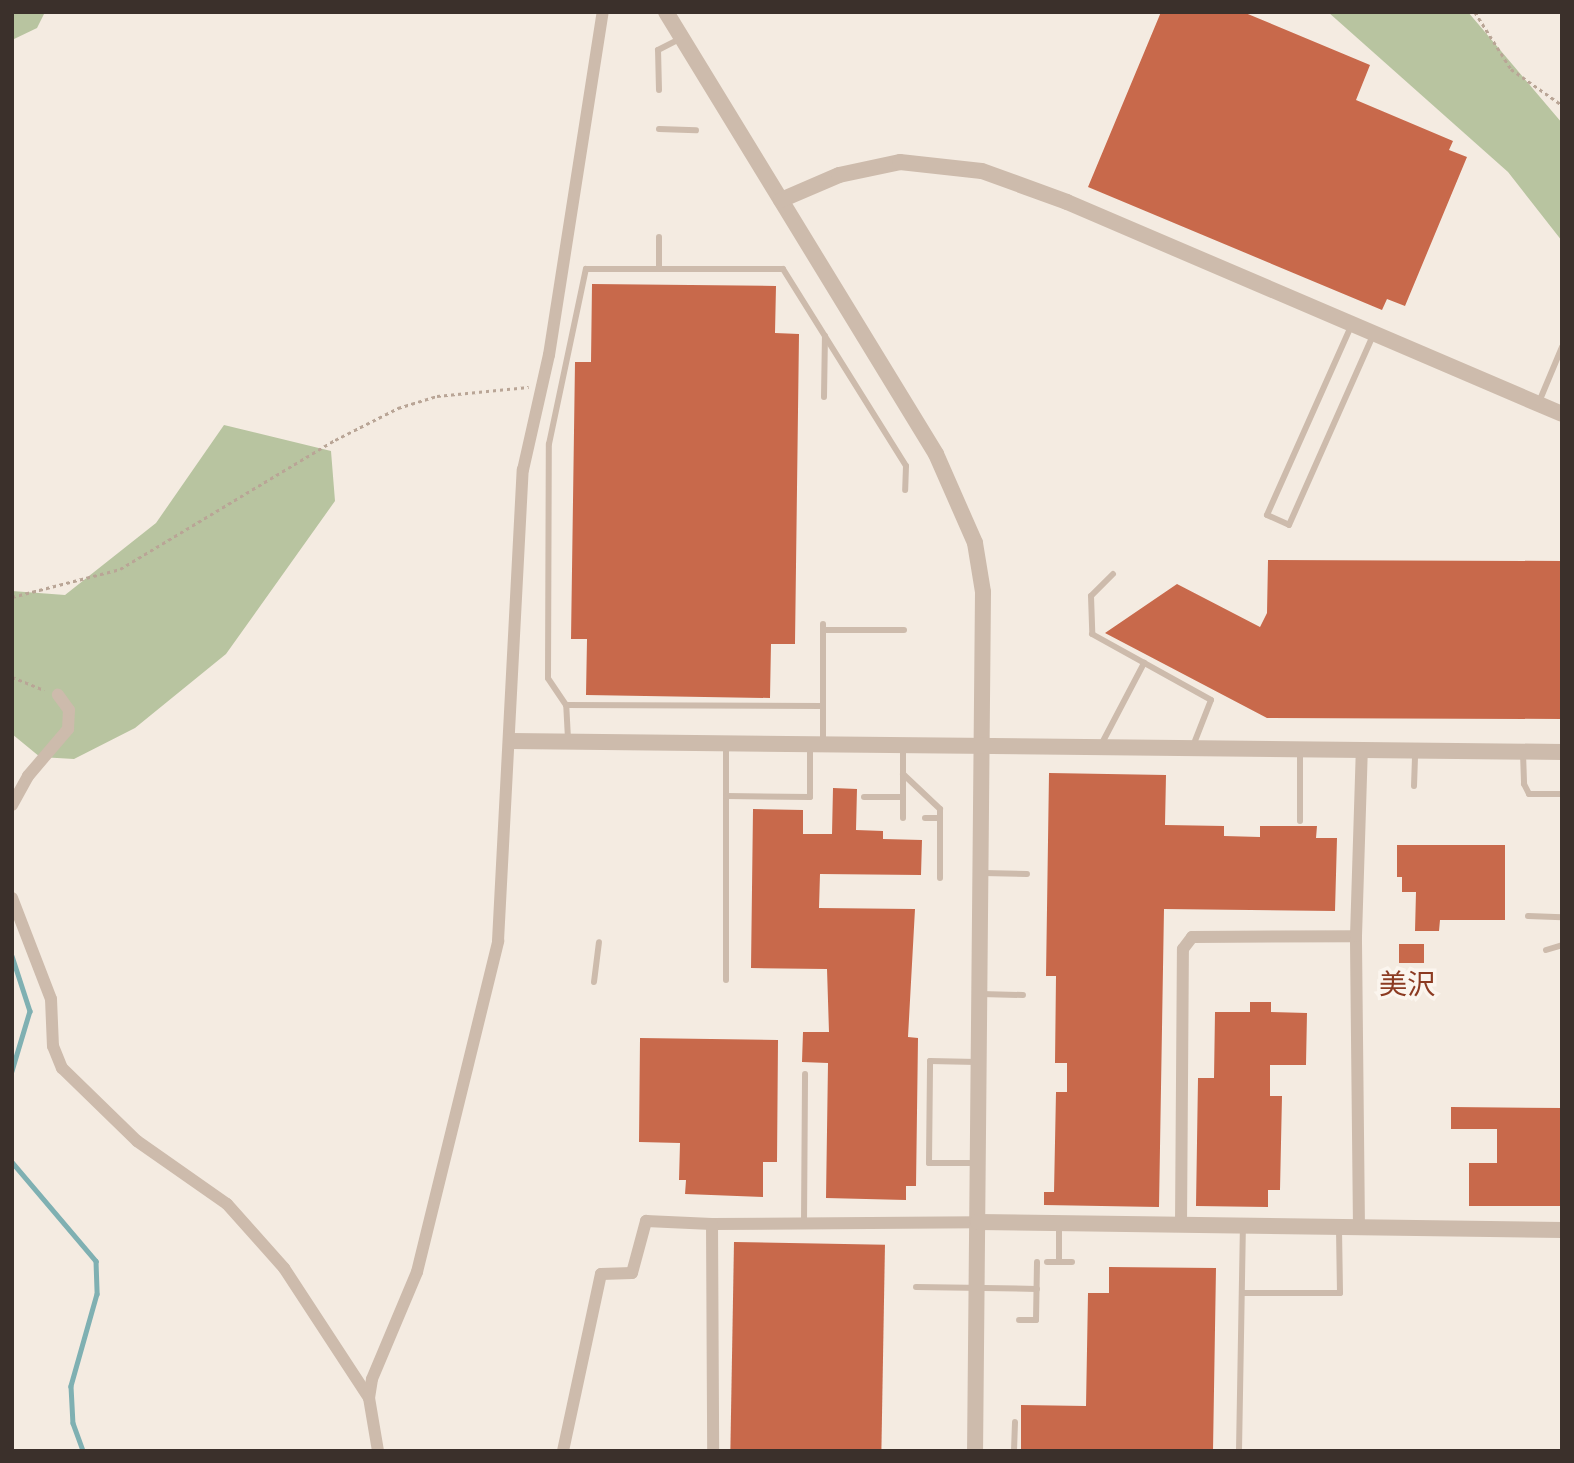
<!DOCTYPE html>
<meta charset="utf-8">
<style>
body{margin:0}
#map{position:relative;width:1574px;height:1463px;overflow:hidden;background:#f4ebe1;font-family:Quicksand,"Noto Sans JP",sans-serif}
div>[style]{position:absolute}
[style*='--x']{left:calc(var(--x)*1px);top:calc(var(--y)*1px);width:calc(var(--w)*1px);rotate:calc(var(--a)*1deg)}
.green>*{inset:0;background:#b8c4a0}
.stream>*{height:4.5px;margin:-2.25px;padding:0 2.25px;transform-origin:2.25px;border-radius:2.25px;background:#7fb0b2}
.building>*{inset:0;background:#c8694b;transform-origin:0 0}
.path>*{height:2.5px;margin-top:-1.25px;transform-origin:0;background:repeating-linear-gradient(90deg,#b9a596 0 3.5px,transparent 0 7px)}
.service>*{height:6px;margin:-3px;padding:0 3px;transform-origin:3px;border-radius:3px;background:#cdbbac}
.minor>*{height:12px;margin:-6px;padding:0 6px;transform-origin:6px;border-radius:6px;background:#cdbbac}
.tertiary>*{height:16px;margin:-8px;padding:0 8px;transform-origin:8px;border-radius:8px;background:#cdbbac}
span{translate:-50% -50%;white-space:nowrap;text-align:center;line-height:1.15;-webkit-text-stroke:7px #fbf5ee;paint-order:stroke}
.quarter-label{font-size:28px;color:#8c3b22}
.frame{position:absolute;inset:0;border:14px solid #3b302b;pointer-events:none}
</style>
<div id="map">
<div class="green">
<div style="clip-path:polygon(12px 12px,45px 12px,37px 28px,12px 40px)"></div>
<div style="clip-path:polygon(1328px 12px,1468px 12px,1562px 123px,1562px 241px,1508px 172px)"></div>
<div style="clip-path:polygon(224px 425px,331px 451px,335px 501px,226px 654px,135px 728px,74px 759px,40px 757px,12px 734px,12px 591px,65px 595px,156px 523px)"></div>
</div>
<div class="stream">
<div style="--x:12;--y:956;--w:58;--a:71.9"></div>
<div style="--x:30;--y:1011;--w:63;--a:106.7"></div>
<div style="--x:12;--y:1162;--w:130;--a:49.7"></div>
<div style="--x:96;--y:1261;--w:33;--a:88"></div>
<div style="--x:97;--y:1294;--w:96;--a:105.8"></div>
<div style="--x:71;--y:1386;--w:37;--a:87"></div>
<div style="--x:73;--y:1423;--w:30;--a:70"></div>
</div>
<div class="building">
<div style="clip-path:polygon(1161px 12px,1243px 12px,1370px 65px,1356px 100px,1453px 141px,1449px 150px,1467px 157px,1405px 306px,1387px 299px,1382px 310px,1088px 187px)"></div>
<div style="clip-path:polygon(592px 284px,776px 286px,775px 333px,799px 334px,795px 644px,771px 644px,770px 698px,586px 695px,587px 639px,571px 639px,575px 362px,591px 362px)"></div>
<div style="clip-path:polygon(1268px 560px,1562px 561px,1562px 719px,1267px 718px,1105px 633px,1177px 584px,1260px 627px,1267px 613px)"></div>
<div style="clip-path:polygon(1049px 773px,1166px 775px,1165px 825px,1224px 826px,1224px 836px,1260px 837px,1260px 826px,1317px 826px,1316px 838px,1337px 838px,1335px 911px,1164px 909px,1159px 1207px,1044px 1205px,1044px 1192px,1054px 1192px,1056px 1092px,1067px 1092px,1067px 1063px,1055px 1063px,1056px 976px,1046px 976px)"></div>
<div style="clip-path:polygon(833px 788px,857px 789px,856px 830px,883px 831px,883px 839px,922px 840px,921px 875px,820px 874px,819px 908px,915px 909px,908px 1037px,918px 1038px,916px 1186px,906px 1186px,906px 1200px,826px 1198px,828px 1063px,802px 1062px,803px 1032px,829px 1032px,827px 969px,751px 968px,753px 809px,803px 810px,803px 834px,832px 834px)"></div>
<div style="clip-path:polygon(1397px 845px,1505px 845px,1505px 920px,1440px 920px,1439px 931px,1415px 931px,1416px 892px,1402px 892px,1402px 877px,1397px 877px)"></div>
<div style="left:1424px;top:944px;width:19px;height:25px;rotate:90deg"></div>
<div style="clip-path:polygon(1250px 1002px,1271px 1002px,1271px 1012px,1307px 1013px,1306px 1065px,1270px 1065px,1270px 1096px,1282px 1096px,1280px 1190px,1268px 1190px,1268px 1207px,1196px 1206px,1198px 1078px,1214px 1078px,1215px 1012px,1250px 1012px)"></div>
<div style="clip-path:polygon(640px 1038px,778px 1040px,777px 1162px,763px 1162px,763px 1197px,685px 1194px,686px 1180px,679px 1180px,680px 1143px,639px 1142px)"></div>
<div style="clip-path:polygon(1451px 1107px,1562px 1108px,1562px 1206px,1469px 1206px,1469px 1163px,1497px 1163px,1497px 1129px,1451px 1129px)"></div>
<div style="left:734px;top:1242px;width:151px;height:209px;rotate:1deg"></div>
<div style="clip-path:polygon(1109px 1267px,1216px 1268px,1213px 1451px,1021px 1451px,1021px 1405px,1086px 1406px,1088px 1293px,1109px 1293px)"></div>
</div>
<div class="path">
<div style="--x:1475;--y:12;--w:67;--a:57.7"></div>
<div style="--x:1511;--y:69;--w:62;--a:35.2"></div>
<div style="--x:12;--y:597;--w:112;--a:-14.5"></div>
<div style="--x:120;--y:569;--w:251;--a:-31"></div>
<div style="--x:335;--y:440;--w:71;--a:-26.9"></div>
<div style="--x:398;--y:408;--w:41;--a:-17.1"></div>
<div style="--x:437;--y:396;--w:92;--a:-5.6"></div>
<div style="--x:12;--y:677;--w:35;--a:22"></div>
</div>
<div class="service">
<div style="--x:659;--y:90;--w:40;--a:-91.4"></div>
<div style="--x:658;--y:50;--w:25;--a:-27"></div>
<div style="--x:659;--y:129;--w:37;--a:2"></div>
<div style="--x:659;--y:237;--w:32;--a:90"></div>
<div style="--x:1352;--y:324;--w:209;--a:114"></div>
<div style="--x:1267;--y:515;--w:24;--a:24"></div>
<div style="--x:1289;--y:525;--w:208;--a:-66.1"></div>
<div style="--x:824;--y:397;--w:61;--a:-89.1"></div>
<div style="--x:1539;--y:402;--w:60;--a:-67.3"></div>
<div style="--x:1113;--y:574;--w:31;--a:135"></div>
<div style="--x:1091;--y:596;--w:38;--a:88"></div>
<div style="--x:1092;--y:634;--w:136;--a:29"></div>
<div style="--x:1211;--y:700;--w:49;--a:111.4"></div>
<div style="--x:823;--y:630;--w:81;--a:0"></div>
<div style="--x:566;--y:705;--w:257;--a:0.2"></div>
<div style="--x:568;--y:739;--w:34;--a:-93"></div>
<div style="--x:566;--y:705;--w:32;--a:-124"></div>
<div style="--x:548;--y:678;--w:234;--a:-89.8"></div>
<div style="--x:549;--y:444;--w:179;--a:-78.1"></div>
<div style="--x:586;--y:269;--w:197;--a:0"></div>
<div style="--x:783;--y:269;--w:232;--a:58"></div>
<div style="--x:906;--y:466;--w:24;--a:92"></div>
<div style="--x:823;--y:742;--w:118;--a:-90"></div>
<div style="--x:726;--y:743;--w:237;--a:90"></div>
<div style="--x:1101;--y:745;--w:93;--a:-62.3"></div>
<div style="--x:903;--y:747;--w:71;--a:90"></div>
<div style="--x:1523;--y:753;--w:31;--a:88"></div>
<div style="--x:1524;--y:784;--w:11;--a:63"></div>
<div style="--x:1529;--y:794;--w:33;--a:0"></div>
<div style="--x:903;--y:774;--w:51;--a:43.4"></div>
<div style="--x:940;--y:809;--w:69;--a:90"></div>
<div style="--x:1414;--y:786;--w:35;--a:-88"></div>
<div style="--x:726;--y:796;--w:84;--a:0.7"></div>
<div style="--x:810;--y:797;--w:51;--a:-90"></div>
<div style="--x:864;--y:797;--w:39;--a:0"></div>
<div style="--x:925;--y:818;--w:15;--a:0"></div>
<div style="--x:1300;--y:821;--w:72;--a:-90"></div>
<div style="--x:983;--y:873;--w:44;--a:1.3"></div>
<div style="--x:1528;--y:916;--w:34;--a:2"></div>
<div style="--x:1546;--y:950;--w:17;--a:-17"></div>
<div style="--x:594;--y:982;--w:40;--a:-82.9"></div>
<div style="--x:981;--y:994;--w:42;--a:1.4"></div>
<div style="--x:977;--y:1163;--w:48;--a:180"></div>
<div style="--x:929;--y:1163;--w:102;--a:-89.4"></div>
<div style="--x:930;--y:1061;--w:47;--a:1.2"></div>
<div style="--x:804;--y:1223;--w:149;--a:-89.6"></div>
<div style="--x:1059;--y:1225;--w:37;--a:90"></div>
<div style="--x:1047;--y:1262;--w:25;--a:0"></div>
<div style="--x:916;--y:1287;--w:121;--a:0.9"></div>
<div style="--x:1242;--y:1293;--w:98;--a:0"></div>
<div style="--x:1340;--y:1293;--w:65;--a:-90.9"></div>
<div style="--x:1019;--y:1320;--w:17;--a:0"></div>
<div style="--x:1036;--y:1320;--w:58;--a:-89"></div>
<div style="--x:1014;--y:1451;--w:29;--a:-88"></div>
<div style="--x:1239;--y:1451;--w:223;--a:-89"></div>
</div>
<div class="minor">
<div style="--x:12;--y:805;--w:33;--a:-61"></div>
<div style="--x:28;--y:776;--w:62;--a:-49.6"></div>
<div style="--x:68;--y:729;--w:19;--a:-87"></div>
<div style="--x:69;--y:710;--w:19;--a:-126"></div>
<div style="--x:12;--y:898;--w:108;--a:68.9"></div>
<div style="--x:51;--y:999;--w:47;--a:87.6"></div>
<div style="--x:53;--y:1046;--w:24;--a:68"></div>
<div style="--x:62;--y:1068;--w:105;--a:44.2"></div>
<div style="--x:137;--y:1141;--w:110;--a:35"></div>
<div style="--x:227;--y:1204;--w:86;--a:48.3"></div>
<div style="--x:284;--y:1268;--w:155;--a:56.8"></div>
<div style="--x:712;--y:1224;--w:266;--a:-0.4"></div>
<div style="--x:1181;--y:1224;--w:275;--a:-89.6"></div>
<div style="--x:1183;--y:949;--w:15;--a:-53"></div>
<div style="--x:1192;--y:937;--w:164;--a:-0.3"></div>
<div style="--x:1359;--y:1229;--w:293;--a:-90.6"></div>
<div style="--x:1356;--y:936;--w:186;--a:-88.2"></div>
<div style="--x:378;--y:1451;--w:54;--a:-99.6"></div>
<div style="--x:369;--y:1398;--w:19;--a:-81"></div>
<div style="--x:372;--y:1379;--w:116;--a:-67.2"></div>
<div style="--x:417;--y:1272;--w:341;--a:-76.2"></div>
<div style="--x:498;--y:941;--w:472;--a:-87"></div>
<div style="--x:523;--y:470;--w:118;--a:-77.3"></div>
<div style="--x:549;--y:355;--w:347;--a:-81.1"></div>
<div style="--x:563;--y:1451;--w:181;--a:-77.9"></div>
<div style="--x:601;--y:1274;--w:31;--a:-2"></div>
<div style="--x:632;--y:1273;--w:54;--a:-74.9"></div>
<div style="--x:646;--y:1221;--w:66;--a:2.6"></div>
<div style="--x:712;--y:1224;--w:227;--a:89.7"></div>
</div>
<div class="tertiary">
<div style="--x:666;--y:12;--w:518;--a:58.58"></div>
<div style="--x:936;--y:454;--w:97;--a:66.3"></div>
<div style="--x:975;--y:543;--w:50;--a:80.7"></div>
<div style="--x:983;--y:592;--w:859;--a:90.53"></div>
<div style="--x:781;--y:200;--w:63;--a:-23.3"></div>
<div style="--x:839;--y:175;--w:62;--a:-12"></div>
<div style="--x:900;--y:162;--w:82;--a:6.3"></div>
<div style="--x:982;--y:171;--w:90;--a:20"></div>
<div style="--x:1067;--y:202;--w:538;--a:23.18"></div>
<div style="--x:511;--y:741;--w:1051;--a:0.6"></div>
<div style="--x:978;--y:1222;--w:584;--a:0.78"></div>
</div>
<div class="quarter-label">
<span style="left:1407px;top:984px">美沢</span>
</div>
<div class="frame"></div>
</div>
